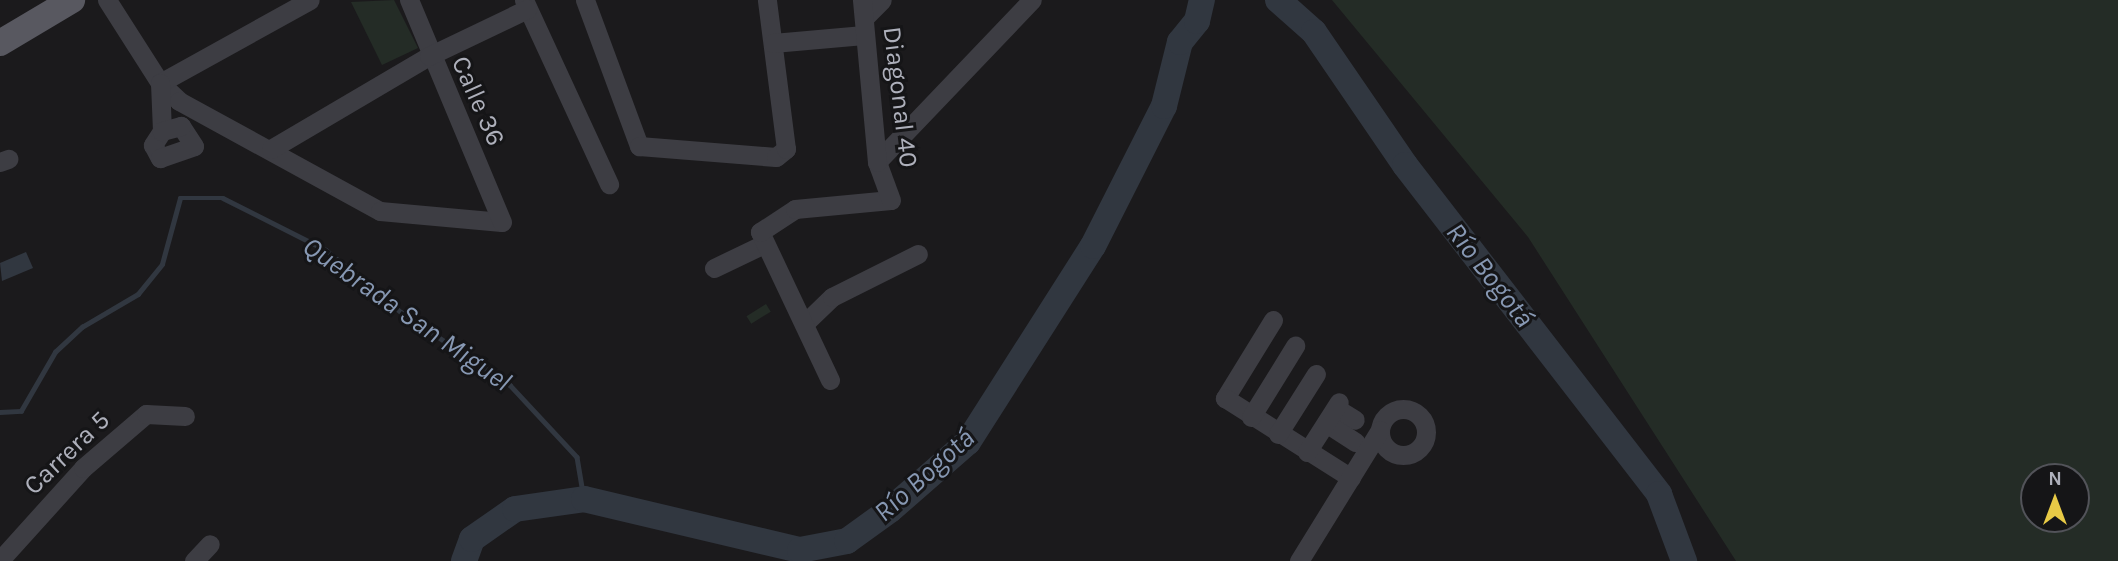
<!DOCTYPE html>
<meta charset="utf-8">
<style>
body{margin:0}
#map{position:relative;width:2118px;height:561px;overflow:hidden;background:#1b1a1c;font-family:Karla,sans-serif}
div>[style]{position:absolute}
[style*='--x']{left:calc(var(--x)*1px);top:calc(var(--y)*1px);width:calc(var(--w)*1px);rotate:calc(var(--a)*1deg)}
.green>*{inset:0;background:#242c26;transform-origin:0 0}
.water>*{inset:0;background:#313740}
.stream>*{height:4.5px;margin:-2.25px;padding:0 2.25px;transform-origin:2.25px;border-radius:2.25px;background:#313740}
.river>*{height:26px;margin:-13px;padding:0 13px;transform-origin:13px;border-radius:13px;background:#313740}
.minor>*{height:19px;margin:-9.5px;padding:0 9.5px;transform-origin:9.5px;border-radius:9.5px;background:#3d3d43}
.minor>.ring{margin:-9.5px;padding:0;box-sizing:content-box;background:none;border:19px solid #3d3d43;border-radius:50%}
.major>*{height:26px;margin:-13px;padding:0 13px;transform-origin:13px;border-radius:13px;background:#585860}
span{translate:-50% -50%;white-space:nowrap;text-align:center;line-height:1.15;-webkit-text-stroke:6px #151517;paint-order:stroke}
.street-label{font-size:26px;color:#aeb0bb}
.water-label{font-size:28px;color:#8798b3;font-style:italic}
.north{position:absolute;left:2020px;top:463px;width:70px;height:70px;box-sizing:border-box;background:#151517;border:2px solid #525359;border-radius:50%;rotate:0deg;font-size:19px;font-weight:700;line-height:28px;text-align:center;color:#aeb0bb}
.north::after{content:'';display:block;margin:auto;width:24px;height:32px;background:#e8ca46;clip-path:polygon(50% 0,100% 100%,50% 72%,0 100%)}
</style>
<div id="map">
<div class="green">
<div style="clip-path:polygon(394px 0,418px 48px,382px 65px,351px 2px)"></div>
<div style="clip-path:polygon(evenodd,1332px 0,2118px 0,2118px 561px,1736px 561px,1528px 237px,1332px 0,2034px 477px,2076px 477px,2076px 519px,2034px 519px,2034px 477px)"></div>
<div style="left:766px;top:304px;width:9px;height:23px;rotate:58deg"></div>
</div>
<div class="water">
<div style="clip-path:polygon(26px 252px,33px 268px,2px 281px,0 263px)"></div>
</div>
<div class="stream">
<div style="--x:0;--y:412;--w:21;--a:-3"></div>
<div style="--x:21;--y:411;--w:68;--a:-60"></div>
<div style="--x:55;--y:352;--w:37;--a:-43"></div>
<div style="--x:82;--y:327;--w:65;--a:-30.5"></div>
<div style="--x:138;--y:294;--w:38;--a:-51"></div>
<div style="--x:162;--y:264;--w:68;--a:-74.7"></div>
<div style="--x:180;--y:198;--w:43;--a:0"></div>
<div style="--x:223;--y:198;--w:115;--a:26.8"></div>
<div style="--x:326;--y:250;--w:97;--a:39.6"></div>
<div style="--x:401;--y:312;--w:131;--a:33.8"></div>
<div style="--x:510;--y:385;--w:98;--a:47.1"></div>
<div style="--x:577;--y:457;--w:43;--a:80.5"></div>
</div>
<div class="river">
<div style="--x:1278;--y:0;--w:48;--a:41.6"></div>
<div style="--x:1314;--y:32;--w:161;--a:55.6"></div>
<div style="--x:1405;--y:165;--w:416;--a:52.3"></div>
<div style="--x:1659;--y:494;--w:72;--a:69.5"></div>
<div style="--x:464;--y:561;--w:23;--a:-70"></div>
<div style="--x:472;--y:539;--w:52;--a:-34.9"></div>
<div style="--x:515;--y:509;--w:70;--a:-8.2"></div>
<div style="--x:584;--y:499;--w:222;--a:13.3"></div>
<div style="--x:800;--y:550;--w:48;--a:-10.8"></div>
<div style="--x:847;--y:541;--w:53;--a:-35.8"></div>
<div style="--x:890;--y:510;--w:103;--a:-41.1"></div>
<div style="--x:968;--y:442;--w:232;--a:-57.5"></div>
<div style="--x:1093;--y:246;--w:157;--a:-63.1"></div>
<div style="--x:1164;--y:106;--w:66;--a:-76"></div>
<div style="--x:1180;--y:42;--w:27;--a:-51"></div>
<div style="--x:1197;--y:21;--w:22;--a:-77"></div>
</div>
<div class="minor">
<div style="--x:107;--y:0;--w:98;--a:57.4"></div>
<div style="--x:160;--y:83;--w:26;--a:43"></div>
<div style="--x:179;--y:101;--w:229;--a:28.7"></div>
<div style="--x:380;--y:211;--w:122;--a:5.2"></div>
<div style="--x:502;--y:222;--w:241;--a:-112.7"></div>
<div style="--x:524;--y:0;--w:203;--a:65.2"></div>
<div style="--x:585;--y:0;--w:156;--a:69.7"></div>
<div style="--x:639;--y:146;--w:137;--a:4.6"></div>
<div style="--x:776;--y:157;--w:13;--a:-39"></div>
<div style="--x:786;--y:149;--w:150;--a:-97.3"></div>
<div style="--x:864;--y:18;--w:25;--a:-45"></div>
<div style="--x:773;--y:43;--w:91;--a:-5"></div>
<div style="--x:160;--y:83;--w:171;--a:-29"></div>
<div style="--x:160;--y:83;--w:48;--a:87.6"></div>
<div style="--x:162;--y:131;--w:17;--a:123"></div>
<div style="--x:153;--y:145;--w:15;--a:62"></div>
<div style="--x:160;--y:158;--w:36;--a:-19"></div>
<div style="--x:194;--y:146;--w:24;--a:-123"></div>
<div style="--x:181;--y:126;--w:20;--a:165"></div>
<div style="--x:271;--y:149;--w:183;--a:-30.5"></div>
<div style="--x:429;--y:56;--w:109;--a:-25.6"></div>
<div style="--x:0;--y:162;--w:9;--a:-21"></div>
<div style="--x:877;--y:162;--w:224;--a:-46.3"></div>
<div style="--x:714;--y:268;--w:53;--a:-25.6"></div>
<div style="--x:1273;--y:320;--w:92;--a:121.6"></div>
<div style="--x:1225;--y:398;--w:149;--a:32.4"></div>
<div style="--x:804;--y:324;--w:39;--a:-44"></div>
<div style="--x:832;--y:297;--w:96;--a:-26.6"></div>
<div style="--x:830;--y:380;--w:164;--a:-115.3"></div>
<div style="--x:760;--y:232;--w:42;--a:-33.3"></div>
<div style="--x:795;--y:209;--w:96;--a:-5.4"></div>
<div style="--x:891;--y:200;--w:40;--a:-110.2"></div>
<div style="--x:877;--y:162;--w:163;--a:-95.3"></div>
<div style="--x:1336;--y:408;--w:22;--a:32"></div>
<div class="ring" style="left:1380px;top:409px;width:27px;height:27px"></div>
<div style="--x:1251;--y:417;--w:84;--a:-58.2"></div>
<div style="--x:1326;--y:423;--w:35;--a:33"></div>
<div style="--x:1278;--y:434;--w:71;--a:-57.7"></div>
<div style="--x:1307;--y:452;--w:59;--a:-57.4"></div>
<div style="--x:0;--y:560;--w:124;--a:-47.9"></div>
<div style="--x:83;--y:468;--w:83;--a:-40.6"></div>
<div style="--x:146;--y:414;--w:39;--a:3"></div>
<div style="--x:194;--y:561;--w:23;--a:-47"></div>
<div style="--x:1299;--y:561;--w:154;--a:-58.3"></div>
</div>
<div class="major">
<div style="--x:0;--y:43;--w:84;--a:-30.8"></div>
</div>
<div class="street-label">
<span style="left:900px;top:97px;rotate:83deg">Diagonal 40</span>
<span style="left:478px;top:101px;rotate:66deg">Calle 36</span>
<span style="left:67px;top:453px;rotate:-44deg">Carrera 5</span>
</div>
<div class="water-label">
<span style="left:1490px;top:275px;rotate:52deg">Río Bogotá</span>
<span style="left:407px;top:314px;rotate:35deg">Quebrada San Miguel</span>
<span style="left:924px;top:475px;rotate:-42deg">Río Bogotá</span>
</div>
<div class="north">N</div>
</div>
